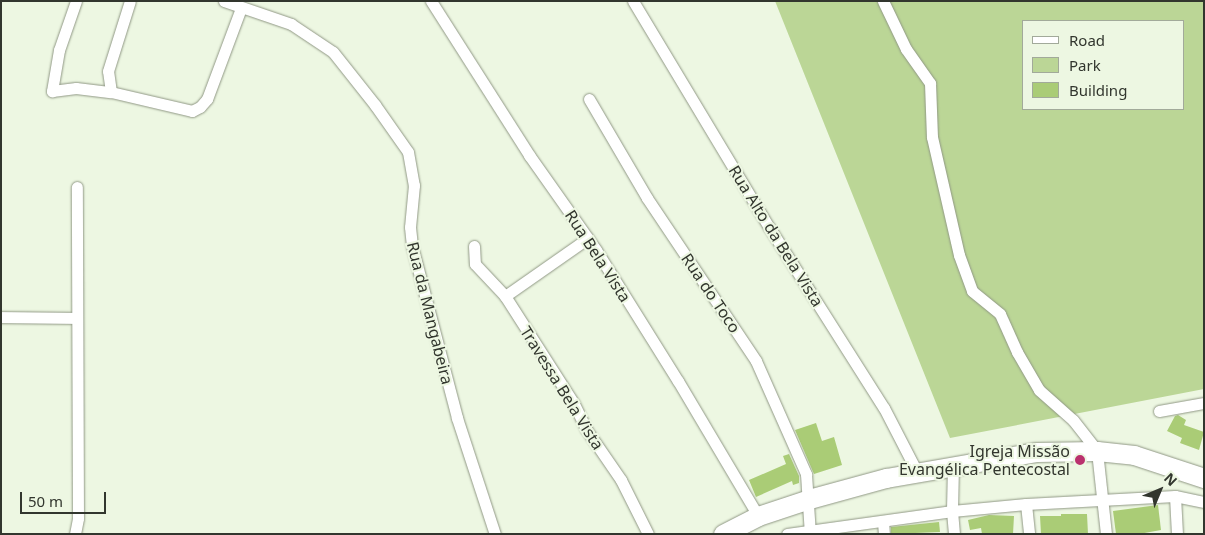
<!DOCTYPE html>
<meta charset="utf-8">
<style>
body{margin:0}
#map{position:relative;width:1205px;height:535px;overflow:hidden;background:#edf7e2;font-family:"Noto Sans",sans-serif}
div>[style]{position:absolute}
[style*='--x']{left:calc(var(--x)*1px);top:calc(var(--y)*1px);width:calc(var(--w)*1px);rotate:calc(var(--a)*1deg)}
.green>*{inset:0;background:#bbd696}
.building>*{inset:0;background:#aacc76}
.roads{filter:drop-shadow(0 0 1px #909885) drop-shadow(0 0 1px #909885)}
.minor>*{height:11px;margin:-5.5px;padding:0 5.5px;transform-origin:5.5px;border-radius:5.5px;background:#fff}
.primary>*{height:19px;margin:-9.5px;padding:0 9.5px;transform-origin:9.5px;border-radius:9.5px;background:#fff}
.dots>*{width:14px;height:14px;translate:-50% -50%;box-sizing:border-box;border:2px solid #edf7e2;border-radius:50%}
span{translate:-50% -50%;white-space:nowrap;text-align:center;line-height:1.15;-webkit-text-stroke:4px #edf7e2;paint-order:stroke}
.street-label{font-size:16px;color:#32362e}
.poi-label{font-size:16px;color:#32362e}
.right{translate:-100% -50%;text-align:right}
.frame{position:absolute;inset:0;border:2px solid #32362e;pointer-events:none}
.legend{position:absolute;left:1022px;top:20px;width:162px;height:90px;box-sizing:border-box;background:#edf7e2;border:1px solid #a2aa9a;margin:0;padding:6px 9px;list-style:none;font-size:15px;color:#32362e}
.legend li{display:flex;align-items:center;gap:10px;height:25px}
.legend b{width:25px;border:1px solid #a2aa9a}
.north{position:absolute;left:1135px;top:465px;width:50px;height:50px;-webkit-text-stroke:4px #edf7e2;paint-order:stroke;rotate:45deg;font-size:14px;font-weight:700;line-height:20px;text-align:center;color:#32362e}
.north::after{content:'';display:block;margin:auto;width:18px;height:22px;background:#32362e;clip-path:polygon(50% 0,100% 100%,50% 72%,0 100%)}
.scale{position:absolute;left:20px;top:492px;width:86px;height:22px;box-sizing:border-box;border:2px solid #32362e;border-top:0;padding-left:6px;font-size:15px;line-height:18px;white-space:nowrap;color:#32362e;-webkit-text-stroke:4px #edf7e2;paint-order:stroke}
</style>
<div id="map">
<div class="green">
<div style="clip-path:polygon(evenodd,775px 1px,1204px 1px,1204px 389px,950px 438px,775px 1px,1024px 21px,1184px 21px,1184px 109px,1024px 109px,1024px 21px)"></div>
</div>
<div class="building">
<div style="clip-path:polygon(1178px 415px,1186px 420px,1184px 425px,1204px 432px,1199px 450px,1180px 443px,1182px 438px,1167px 431px,1175px 416px)"></div>
<div style="clip-path:polygon(816px 423px,822px 441px,834px 437px,842px 465px,814px 474px,795px 430px)"></div>
<div style="clip-path:polygon(789px 454px,799px 476px,799px 483px,793px 485px,792px 481px,756px 497px,749px 480px,786px 464px,783px 456px)"></div>
<div style="clip-path:polygon(1158px 505px,1161px 530px,1139px 534px,1116px 534px,1113px 511px)"></div>
<div style="clip-path:polygon(1061px 514px,1087px 514px,1088px 534px,1041px 534px,1040px 516px,1061px 516px)"></div>
<div style="clip-path:polygon(989px 515px,1014px 516px,1013px 534px,982px 534px,981px 528px,970px 530px,968px 520px)"></div>
<div style="clip-path:polygon(939px 522px,940px 532px,891px 534px,891px 527px)"></div>
</div>
<div class="roads">
<div class="minor">
<div style="--x:76;--y:1;--w:52;--a:109.1"></div>
<div style="--x:59;--y:50;--w:42;--a:99.7"></div>
<div style="--x:52;--y:91;--w:24;--a:-7"></div>
<div style="--x:76;--y:88;--w:35;--a:7"></div>
<div style="--x:111;--y:92;--w:83;--a:13.2"></div>
<div style="--x:192;--y:111;--w:9;--a:-27"></div>
<div style="--x:200;--y:107;--w:11;--a:-49"></div>
<div style="--x:207;--y:99;--w:97;--a:-69.5"></div>
<div style="--x:224;--y:1;--w:71;--a:18.9"></div>
<div style="--x:291;--y:24;--w:50;--a:33.7"></div>
<div style="--x:333;--y:52;--w:68;--a:51.6"></div>
<div style="--x:375;--y:105;--w:57;--a:54.9"></div>
<div style="--x:408;--y:152;--w:34;--a:80"></div>
<div style="--x:414;--y:185;--w:42;--a:95.4"></div>
<div style="--x:410;--y:227;--w:19;--a:84"></div>
<div style="--x:412;--y:246;--w:178;--a:75.3"></div>
<div style="--x:457;--y:418;--w:122;--a:71.9"></div>
<div style="--x:431;--y:1;--w:183;--a:57.5"></div>
<div style="--x:529;--y:155;--w:116;--a:54.8"></div>
<div style="--x:596;--y:250;--w:155;--a:58"></div>
<div style="--x:678;--y:381;--w:157;--a:59.3"></div>
<div style="--x:633;--y:1;--w:264;--a:59"></div>
<div style="--x:769;--y:227;--w:214;--a:57.6"></div>
<div style="--x:884;--y:408;--w:72;--a:62.7"></div>
<div style="--x:883;--y:1;--w:53;--a:64.4"></div>
<div style="--x:906;--y:49;--w:42;--a:54.8"></div>
<div style="--x:930;--y:83;--w:54;--a:87.9"></div>
<div style="--x:932;--y:137;--w:121;--a:77.1"></div>
<div style="--x:959;--y:255;--w:38;--a:70"></div>
<div style="--x:972;--y:291;--w:36;--a:39"></div>
<div style="--x:1000;--y:314;--w:42;--a:65.9"></div>
<div style="--x:1017;--y:352;--w:44;--a:59.9"></div>
<div style="--x:1039;--y:390;--w:45;--a:41.4"></div>
<div style="--x:1073;--y:420;--w:39;--a:52"></div>
<div style="--x:1097;--y:451;--w:83;--a:83.8"></div>
<div style="--x:111;--y:92;--w:21;--a:-98"></div>
<div style="--x:108;--y:71;--w:73;--a:-72.6"></div>
<div style="--x:589;--y:99;--w:115;--a:59.6"></div>
<div style="--x:647;--y:198;--w:196;--a:56.2"></div>
<div style="--x:756;--y:361;--w:124;--a:66.1"></div>
<div style="--x:806;--y:474;--w:60;--a:86.2"></div>
<div style="--x:474;--y:246;--w:18;--a:87"></div>
<div style="--x:475;--y:264;--w:44;--a:46.8"></div>
<div style="--x:505;--y:296;--w:128;--a:57.4"></div>
<div style="--x:574;--y:404;--w:28;--a:64"></div>
<div style="--x:586;--y:429;--w:62;--a:55.5"></div>
<div style="--x:621;--y:480;--w:60;--a:63.4"></div>
<div style="--x:505;--y:296;--w:101;--a:-34.9"></div>
<div style="--x:1;--y:317;--w:75;--a:0.8"></div>
<div style="--x:1159;--y:411;--w:46;--a:-10.1"></div>
<div style="--x:953;--y:466;--w:45;--a:91.3"></div>
<div style="--x:952;--y:511;--w:23;--a:85"></div>
<div style="--x:1175;--y:496;--w:38;--a:87"></div>
<div style="--x:1026;--y:504;--w:30;--a:84"></div>
<div style="--x:883;--y:521;--w:13;--a:86"></div>
<div style="--x:75;--y:534;--w:16;--a:-79"></div>
<div style="--x:78;--y:518;--w:331;--a:-90.2"></div>
<div style="--x:787;--y:534;--w:167;--a:-7.9"></div>
<div style="--x:952;--y:511;--w:74;--a:-5.4"></div>
<div style="--x:1026;--y:504;--w:149;--a:-3.1"></div>
<div style="--x:1175;--y:496;--w:30;--a:12"></div>
</div>
<div class="primary">
<div style="--x:723;--y:534;--w:39;--a:-27"></div>
<div style="--x:758;--y:516;--w:54;--a:-18.4"></div>
<div style="--x:809;--y:499;--w:80;--a:-15.3"></div>
<div style="--x:886;--y:478;--w:153;--a:-9.8"></div>
<div style="--x:1037;--y:452;--w:60;--a:-1"></div>
<div style="--x:1097;--y:451;--w:37;--a:6"></div>
<div style="--x:1134;--y:455;--w:74;--a:18.2"></div>
</div>
</div>
<div class="dots">
<div style="left:1080px;top:460px;background:#ba316e"></div>
</div>
<div class="street-label">
<span style="left:776px;top:236px;rotate:58deg">Rua Alto da Bela Vista</span>
<span style="left:598px;top:256px;rotate:57deg">Rua Bela Vista</span>
<span style="left:711px;top:293px;rotate:56deg">Rua do Toco</span>
<span style="left:430px;top:313px;rotate:76deg">Rua da Mangabeira</span>
<span style="left:562px;top:388px;rotate:58deg">Travessa Bela Vista</span>
</div>
<div class="poi-label">
<span class="right" style="left:1070px;top:460px">Igreja Missão<br>Evangélica Pentecostal</span>
</div>
<div class="frame"></div>
<ul class="legend">
<li><b style="height:6px;background:#fff"></b>Road</li>
<li><b style="height:14px;background:#bbd696"></b>Park</li>
<li><b style="height:14px;background:#aacc76"></b>Building</li>
</ul>
<div class="north">N</div>
<div class="scale">50 m</div>
</div>
